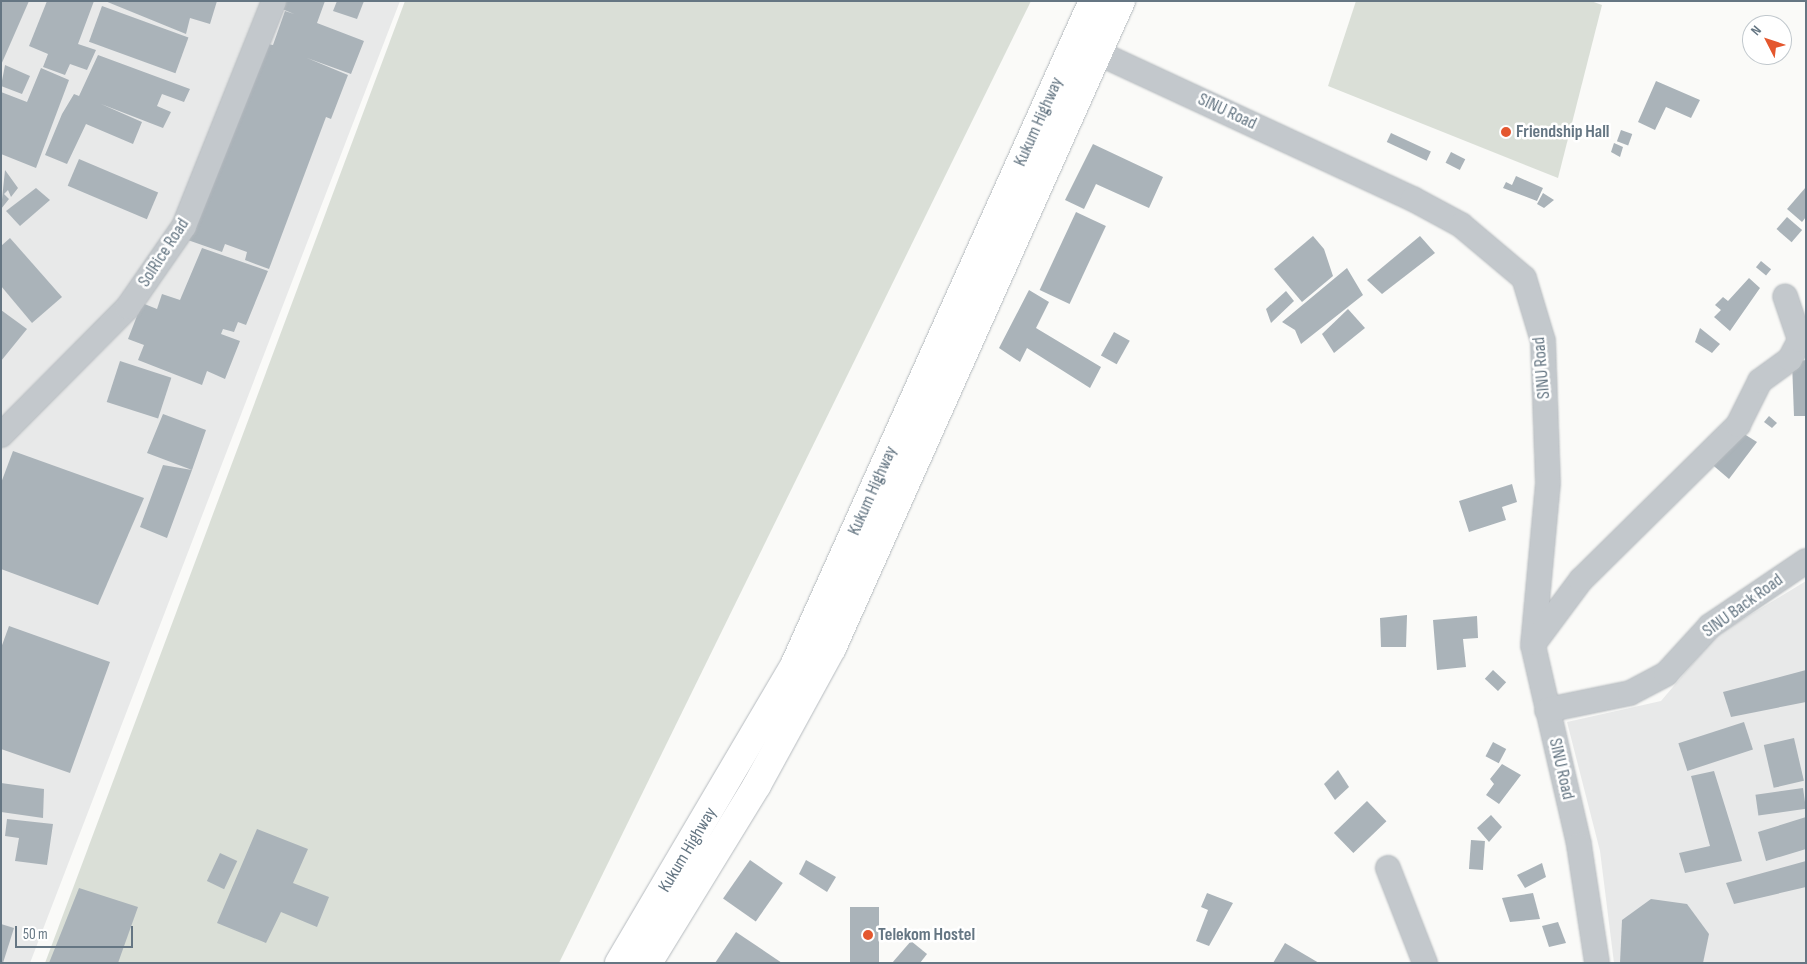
<!DOCTYPE html>
<style>
body{margin:0}
#map{position:relative;width:1807px;height:964px;overflow:hidden;background:#fafaf8;font-family:"Sofia Sans Condensed",sans-serif}
div>[style]{position:absolute}
[style*='--x']{left:calc(var(--x)*1px);top:calc(var(--y)*1px);width:calc(var(--w)*1px);rotate:calc(var(--a)*1deg)}
.built>*{inset:0;background:#e8e9e9}
.green>*{inset:0;background:#dadfd7}
.building>*{inset:0;background:#aab3b9;transform-origin:0 0}
.roads{filter:drop-shadow(0 0 1px #b5babe) drop-shadow(0 0 1px #b5babe)}
.minor>*{height:24px;margin:-12px;padding:0 12px;transform-origin:12px;border-radius:12px;background:#c3c8cc}
.major>*{height:28px;margin:-14px;padding:0 14px;transform-origin:14px;border-radius:14px;background:#fff}
.dots>*{width:14px;height:14px;translate:-50% -50%;box-sizing:border-box;border:2px solid #fff;border-radius:50%}
span{translate:-50% -50%;white-space:nowrap;text-align:center;line-height:1.15;-webkit-text-stroke:5px #fff;paint-order:stroke}
.street-label{font-size:18px;color:#657683}
.poi-label{font-size:18px;color:#657683;font-weight:700}
.left{translate:0 -50%;text-align:left}
.frame{position:absolute;inset:0;border:2px solid #657683;pointer-events:none}
.north{position:absolute;left:1742px;top:15px;width:50px;height:50px;box-sizing:border-box;background:#fff;border:1px solid #c1c8cd;border-radius:50%;rotate:311deg;font-size:14px;font-weight:700;line-height:20px;text-align:center;color:#657683}
.north::after{content:'';display:block;margin:auto;width:18px;height:22px;background:#e4572e;clip-path:polygon(50% 0,100% 100%,50% 72%,0 100%)}
.scale{position:absolute;left:15px;top:926px;width:118px;height:22px;box-sizing:border-box;border:2px solid #657683;border-top:0;padding-left:6px;font-size:15px;line-height:18px;white-space:nowrap;color:#657683;-webkit-text-stroke:4px #fff;paint-order:stroke}
</style>
<div id="map">
<div class="built">
<div style="clip-path:polygon(1px 1px,400px 1px,30px 963px,1px 963px)"></div>
<div style="clip-path:polygon(1806px 581px,1806px 963px,1614px 963px,1600px 851px,1567px 722px,1661px 701px,1717px 635px)"></div>
</div>
<div class="green">
<div style="clip-path:polygon(405px 1px,1031px 1px,559px 963px,45px 963px)"></div>
<div style="clip-path:polygon(1356px 1px,1591px 1px,1602px 5px,1558px 178px,1328px 86px)"></div>
</div>
<div class="building">
<div style="clip-path:polygon(1px 1px,29px 1px,1px 65px)"></div>
<div style="clip-path:polygon(47px 1px,94px 1px,78px 44px,96px 50px,87px 70px,70px 64px,65px 75px,43px 67px,48px 54px,29px 46px)"></div>
<div style="clip-path:polygon(105px 1px,217px 1px,210px 24px,190px 18px,186px 34px)"></div>
<div style="clip-path:polygon(277px 1px,325px 1px,317px 23px,364px 41px,351px 74px,307px 58px,348px 75px,331px 119px,326px 117px,269px 269px,245px 260px,247px 252px,225px 244px,222px 252px,182px 238px,262px 43px,273px 45px,285px 11px,294px 14px,275px 6px)"></div>
<div style="clip-path:polygon(337px 1px,364px 1px,357px 19px,333px 11px)"></div>
<div style="left:102px;top:6px;width:92px;height:38px;rotate:20deg"></div>
<div style="clip-path:polygon(98px 55px,190px 89px,184px 102px,162px 94px,157px 106px,171px 112px,163px 128px,101px 104px,142px 122px,133px 144px,86px 124px,67px 164px,45px 155px,62px 114px,74px 94px,79px 96px)"></div>
<div style="clip-path:polygon(5px 65px,30px 76px,22px 94px,1px 86px)"></div>
<div style="clip-path:polygon(41px 68px,69px 80px,36px 168px,1px 154px,1px 92px,27px 102px)"></div>
<div style="clip-path:polygon(1656px 81px,1700px 100px,1691px 118px,1666px 107px,1655px 130px,1638px 122px)"></div>
<div style="left:1621px;top:130px;width:12px;height:12px;rotate:20deg"></div>
<div style="left:1391px;top:133px;width:44px;height:10px;rotate:25deg"></div>
<div style="clip-path:polygon(1614px 143px,1623px 147px,1620px 157px,1611px 152px)"></div>
<div style="clip-path:polygon(1093px 144px,1163px 177px,1149px 208px,1096px 184px,1084px 209px,1065px 200px)"></div>
<div style="left:1451px;top:152px;width:16px;height:12px;rotate:27deg"></div>
<div style="left:79px;top:159px;width:86px;height:29px;rotate:23deg"></div>
<div style="clip-path:polygon(5px 170px,18px 188px,11px 197px,8px 190px,4px 194px,9px 199px,1px 209px)"></div>
<div style="clip-path:polygon(1516px 176px,1543px 188px,1537px 201px,1503px 188px,1506px 182px,1512px 185px)"></div>
<div style="clip-path:polygon(1806px 187px,1806px 217px,1802px 222px,1787px 209px)"></div>
<div style="clip-path:polygon(36px 188px,50px 200px,20px 226px,6px 211px)"></div>
<div style="clip-path:polygon(1543px 193px,1554px 200px,1544px 208px,1537px 204px)"></div>
<div style="left:1076px;top:212px;width:33px;height:86px;rotate:25deg"></div>
<div style="left:1787px;top:217px;width:20px;height:16px;rotate:41deg"></div>
<div style="clip-path:polygon(1313px 236px,1324px 249px,1333px 276px,1302px 302px,1274px 269px)"></div>
<div style="clip-path:polygon(1420px 236px,1435px 253px,1382px 294px,1367px 280px)"></div>
<div style="clip-path:polygon(10px 238px,62px 297px,32px 323px,1px 286px,1px 246px)"></div>
<div style="clip-path:polygon(202px 248px,268px 271px,246px 325px,238px 322px,234px 332px,223px 329px,221px 334px,240px 341px,225px 379px,207px 371px,202px 385px,138px 360px,144px 345px,128px 339px,142px 303px,157px 309px,162px 294px,180px 300px)"></div>
<div style="left:1761px;top:261px;width:13px;height:8px;rotate:39deg"></div>
<div style="clip-path:polygon(1347px 268px,1363px 295px,1301px 344px,1295px 330px,1282px 322px)"></div>
<div style="clip-path:polygon(1749px 278px,1760px 288px,1730px 331px,1714px 317px,1721px 310px,1715px 305px,1723px 297px,1728px 301px)"></div>
<div style="clip-path:polygon(1029px 290px,1049px 302px,1036px 328px,1101px 367px,1090px 388px,1027px 348px,1020px 362px,999px 348px)"></div>
<div style="clip-path:polygon(1286px 291px,1294px 301px,1271px 323px,1266px 309px)"></div>
<div style="clip-path:polygon(1348px 309px,1365px 328px,1334px 353px,1322px 334px)"></div>
<div style="clip-path:polygon(1px 310px,27px 329px,1px 361px)"></div>
<div style="clip-path:polygon(1700px 328px,1720px 344px,1712px 353px,1695px 342px)"></div>
<div style="left:1114px;top:332px;width:18px;height:27px;rotate:29deg"></div>
<div style="clip-path:polygon(1806px 360px,1806px 416px,1794px 416px,1792px 362px)"></div>
<div style="left:120px;top:361px;width:54px;height:43px;rotate:18deg"></div>
<div style="clip-path:polygon(163px 414px,206px 430px,192px 470px,167px 538px,140px 527px,163px 465px,192px 470px,147px 453px)"></div>
<div style="clip-path:polygon(1769px 416px,1777px 423px,1772px 428px,1764px 422px)"></div>
<div style="clip-path:polygon(1736px 429px,1757px 442px,1729px 479px,1708px 461px)"></div>
<div style="clip-path:polygon(13px 451px,144px 498px,98px 605px,1px 569px,1px 483px)"></div>
<div style="clip-path:polygon(1512px 484px,1517px 502px,1502px 507px,1506px 520px,1469px 532px,1459px 501px)"></div>
<div style="clip-path:polygon(1407px 615px,1406px 647px,1381px 647px,1380px 618px)"></div>
<div style="clip-path:polygon(1477px 616px,1478px 638px,1463px 639px,1466px 667px,1437px 670px,1433px 620px)"></div>
<div style="clip-path:polygon(9px 626px,110px 662px,70px 773px,1px 749px,1px 648px)"></div>
<div style="left:1493px;top:670px;width:18px;height:12px;rotate:43deg"></div>
<div style="clip-path:polygon(1806px 670px,1806px 702px,1731px 717px,1723px 692px)"></div>
<div style="left:1744px;top:722px;width:29px;height:69px;rotate:72deg"></div>
<div style="left:1794px;top:738px;width:44px;height:31px;rotate:77deg"></div>
<div style="left:1493px;top:742px;width:15px;height:16px;rotate:28deg"></div>
<div style="clip-path:polygon(1502px 764px,1521px 775px,1499px 804px,1486px 795px,1494px 784px,1490px 779px)"></div>
<div style="clip-path:polygon(1338px 770px,1349px 787px,1335px 800px,1324px 784px)"></div>
<div style="clip-path:polygon(1714px 771px,1742px 861px,1685px 873px,1679px 853px,1710px 846px,1691px 776px)"></div>
<div style="clip-path:polygon(1px 783px,44px 789px,43px 818px,1px 812px)"></div>
<div style="left:1803px;top:788px;width:21px;height:48px;rotate:82deg"></div>
<div style="left:1367px;top:801px;width:28px;height:46px;rotate:46deg"></div>
<div style="clip-path:polygon(1491px 815px,1502px 827px,1489px 842px,1477px 828px)"></div>
<div style="clip-path:polygon(1806px 817px,1806px 849px,1766px 861px,1758px 832px)"></div>
<div style="clip-path:polygon(7px 819px,53px 824px,47px 865px,15px 861px,19px 838px,5px 836px)"></div>
<div style="clip-path:polygon(257px 829px,308px 849px,293px 883px,329px 897px,317px 927px,281px 912px,266px 943px,217px 923px)"></div>
<div style="left:1471px;top:840px;width:14px;height:29px;rotate:4deg"></div>
<div style="left:220px;top:853px;width:19px;height:31px;rotate:25deg"></div>
<div style="left:750px;top:860px;width:40px;height:47px;rotate:35deg"></div>
<div style="clip-path:polygon(806px 860px,836px 877px,827px 892px,799px 874px)"></div>
<div style="clip-path:polygon(1806px 861px,1806px 887px,1734px 904px,1726px 883px)"></div>
<div style="clip-path:polygon(1542px 863px,1546px 877px,1525px 888px,1517px 875px)"></div>
<div style="clip-path:polygon(79px 888px,138px 907px,118px 963px,49px 963px)"></div>
<div style="clip-path:polygon(1207px 893px,1233px 903px,1209px 946px,1196px 941px,1208px 910px,1201px 907px)"></div>
<div style="clip-path:polygon(1533px 893px,1540px 919px,1510px 922px,1502px 898px)"></div>
<div style="clip-path:polygon(1651px 899px,1687px 904px,1709px 934px,1703px 963px,1620px 963px,1622px 920px)"></div>
<div style="left:850px;top:907px;width:29px;height:56px"></div>
<div style="clip-path:polygon(1558px 922px,1566px 943px,1549px 947px,1542px 926px)"></div>
<div style="clip-path:polygon(1px 924px,14px 928px,3px 963px,1px 963px)"></div>
<div style="clip-path:polygon(736px 932px,782px 963px,715px 963px)"></div>
<div style="clip-path:polygon(911px 941px,927px 954px,920px 963px,892px 963px)"></div>
<div style="clip-path:polygon(1285px 943px,1319px 963px,1273px 963px)"></div>
</div>
<div class="roads">
<div class="minor">
<div style="--x:1081;--y:45;--w:366;--a:24.9"></div>
<div style="--x:1413;--y:199;--w:55;--a:28.4"></div>
<div style="--x:1461;--y:225;--w:82;--a:40.1"></div>
<div style="--x:1524;--y:278;--w:66;--a:73.2"></div>
<div style="--x:1543;--y:341;--w:142;--a:88"></div>
<div style="--x:1548;--y:483;--w:163;--a:95.3"></div>
<div style="--x:1533;--y:645;--w:205;--a:77"></div>
<div style="--x:1579;--y:845;--w:119;--a:81.3"></div>
<div style="--x:1;--y:435;--w:180;--a:-45.2"></div>
<div style="--x:128;--y:307;--w:98;--a:-55.3"></div>
<div style="--x:184;--y:226;--w:242;--a:-68.2"></div>
<div style="--x:1534;--y:643;--w:79;--a:-53.3"></div>
<div style="--x:1581;--y:580;--w:221;--a:-44.6"></div>
<div style="--x:1738;--y:425;--w:49;--a:-63.4"></div>
<div style="--x:1760;--y:381;--w:37;--a:-36"></div>
<div style="--x:1790;--y:359;--w:21;--a:-62"></div>
<div style="--x:1800;--y:340;--w:46;--a:-108.8"></div>
<div style="--x:1547;--y:710;--w:85;--a:-11.6"></div>
<div style="--x:1630;--y:693;--w:41;--a:-27.8"></div>
<div style="--x:1666;--y:674;--w:65;--a:-47.5"></div>
<div style="--x:1710;--y:626;--w:116;--a:-34.1"></div>
<div style="--x:1388;--y:868;--w:102;--a:68.7"></div>
</div>
<div class="major">
<div style="--x:619;--y:963;--w:345;--a:-59.5"></div>
<div style="--x:794;--y:666;--w:729;--a:-65.79"></div>
<div style="--x:648;--y:963;--w:209;--a:-58.5"></div>
<div style="--x:757;--y:785;--w:156;--a:-61.3"></div>
<div style="--x:832;--y:648;--w:709;--a:-65.93"></div>
</div>
</div>
<div class="dots">
<div style="left:1506px;top:132px;background:#e4572e"></div>
<div style="left:868px;top:935px;background:#e4572e"></div>
</div>
<div class="street-label">
<span style="left:1227px;top:112px;rotate:25deg">SINU Road</span>
<span style="left:1039px;top:122px;rotate:-66deg">Kukum Highway</span>
<span style="left:164px;top:253px;rotate:-57deg">SolRice Road</span>
<span style="left:1542px;top:368px;rotate:-95deg">SINU Road</span>
<span style="left:873px;top:491px;rotate:-66deg">Kukum Highway</span>
<span style="left:1743px;top:606px;rotate:-36deg">SINU Back Road</span>
<span style="left:1561px;top:769px;rotate:77deg">SINU Road</span>
<span style="left:688px;top:850px;rotate:-59deg">Kukum Highway</span>
</div>
<div class="poi-label">
<span class="left" style="left:1516px;top:132px">Friendship Hall</span>
<span class="left" style="left:878px;top:935px">Telekom Hostel</span>
</div>
<div class="frame"></div>
<div class="north">N</div>
<div class="scale">50 m</div>
</div>
